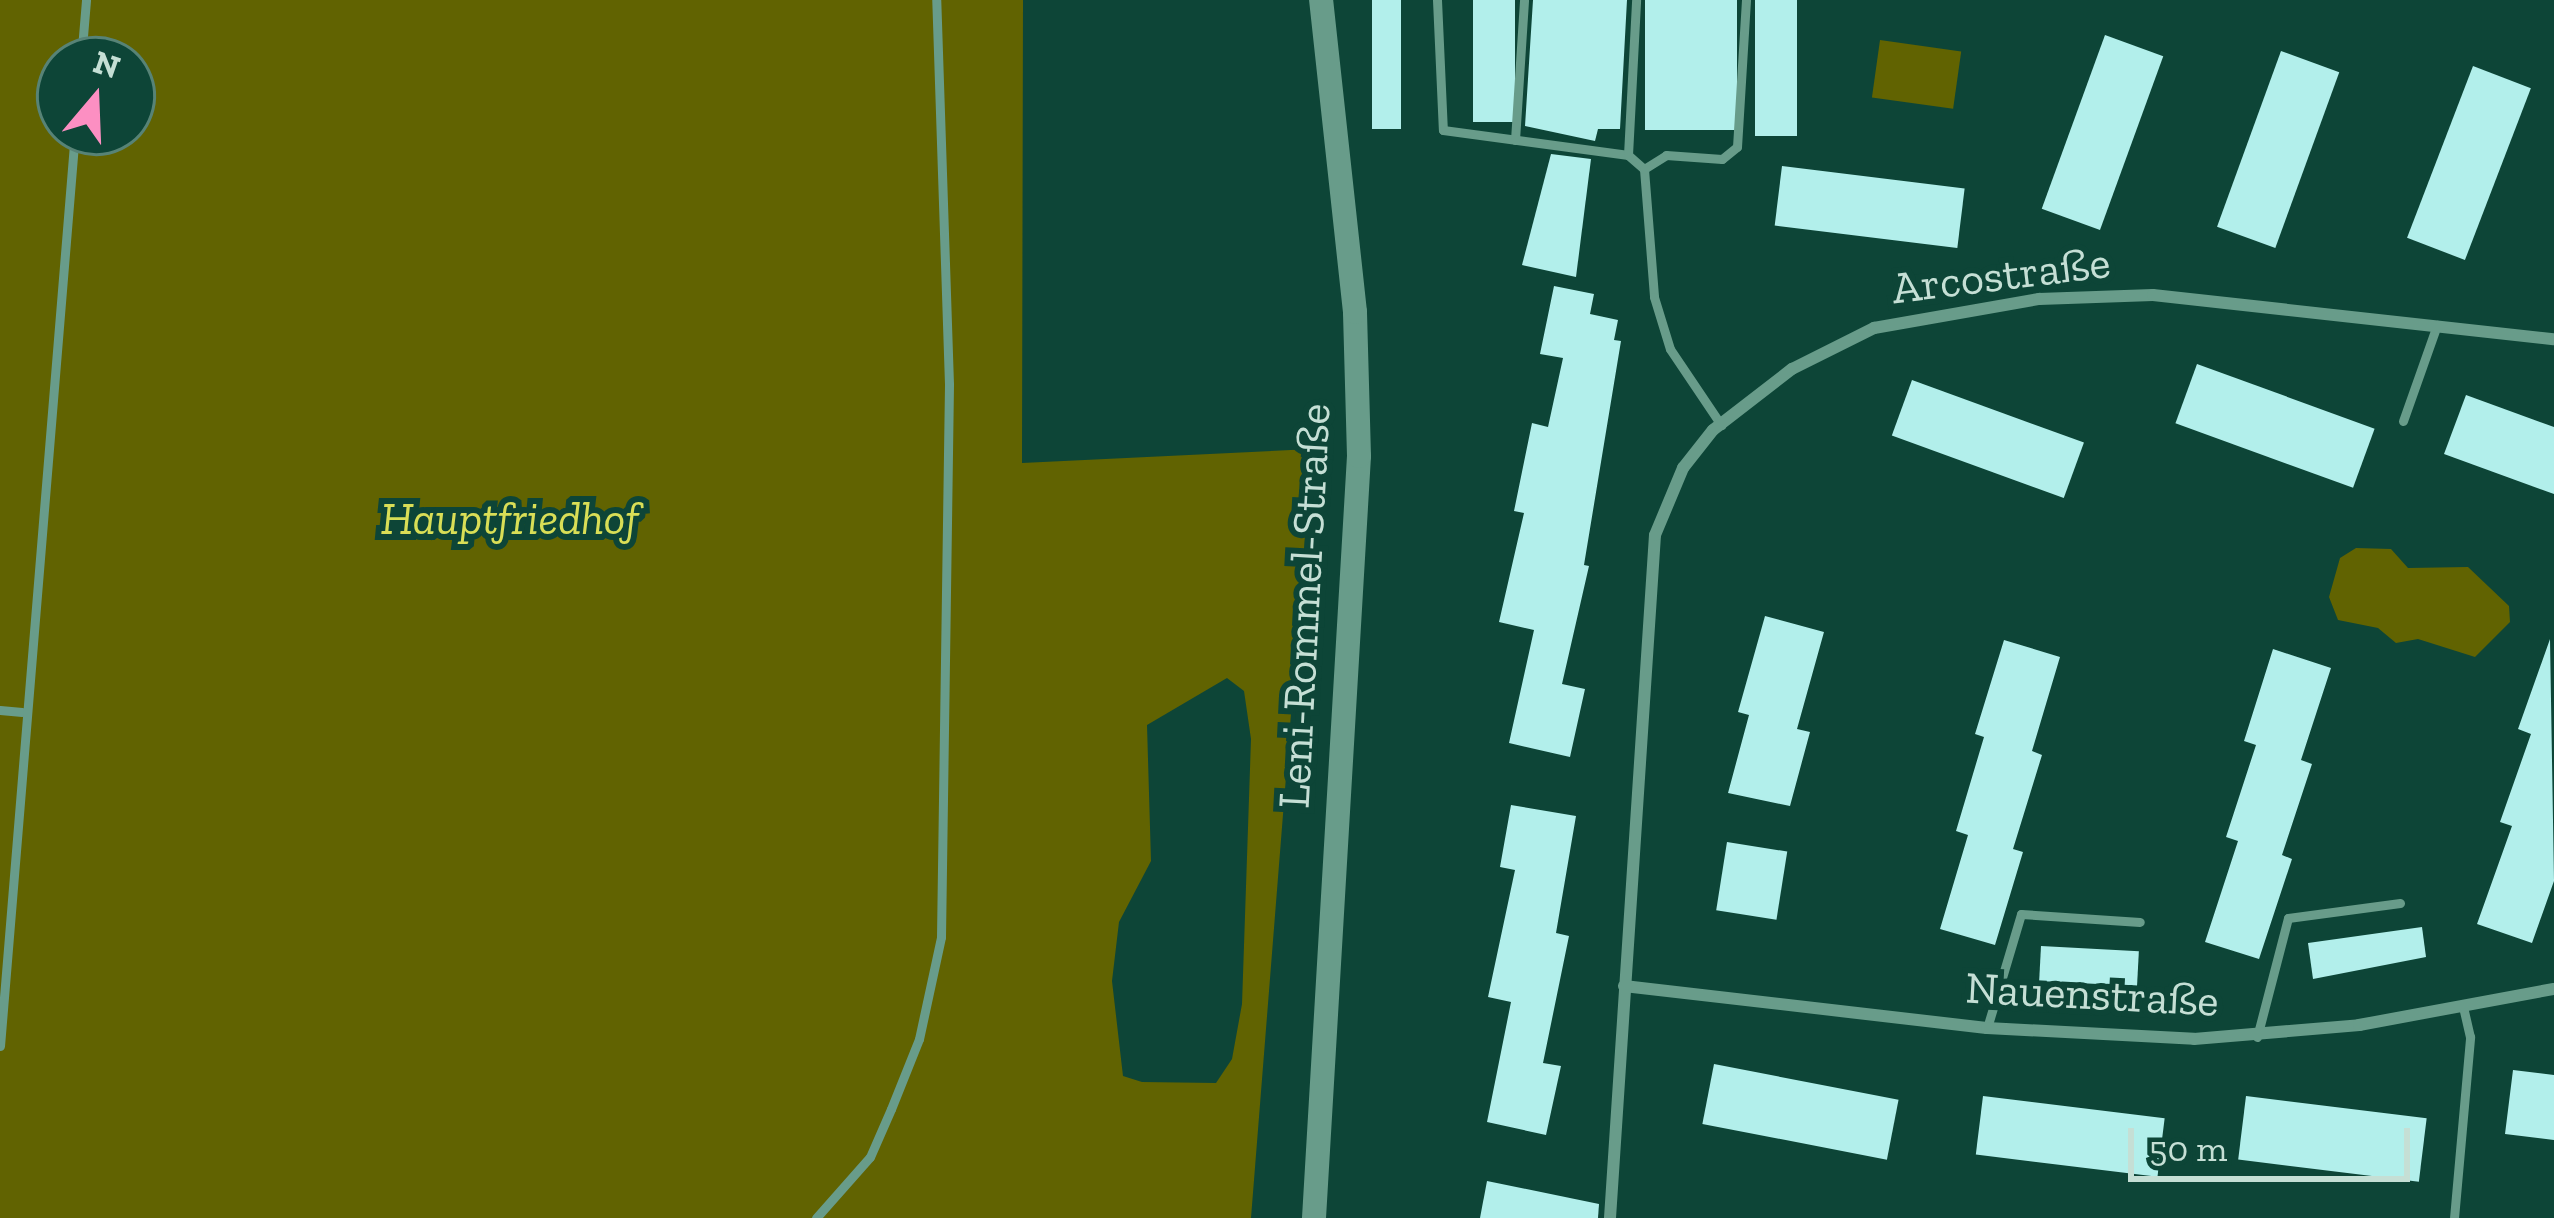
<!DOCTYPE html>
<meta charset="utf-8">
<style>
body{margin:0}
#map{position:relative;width:2554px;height:1218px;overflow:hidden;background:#0d4537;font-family:"Zilla Slab",serif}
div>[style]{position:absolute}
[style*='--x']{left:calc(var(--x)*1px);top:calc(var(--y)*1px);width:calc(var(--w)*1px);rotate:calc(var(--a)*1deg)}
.green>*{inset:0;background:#616301;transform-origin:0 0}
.building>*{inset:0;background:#b2efeb;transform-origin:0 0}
.service>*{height:9px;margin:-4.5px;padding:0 4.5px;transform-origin:4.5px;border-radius:4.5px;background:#689c8a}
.minor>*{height:12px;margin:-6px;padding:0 6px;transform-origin:6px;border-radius:6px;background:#689c8a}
.secondary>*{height:24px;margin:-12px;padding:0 12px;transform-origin:12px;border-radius:12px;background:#689c8a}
span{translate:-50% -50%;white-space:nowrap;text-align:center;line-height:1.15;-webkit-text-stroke:12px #0d4537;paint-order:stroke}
.street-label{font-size:45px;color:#c5dfd5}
.park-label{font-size:45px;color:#d9de56;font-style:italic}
.north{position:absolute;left:36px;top:36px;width:120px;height:120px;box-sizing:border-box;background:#0d4537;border:3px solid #578376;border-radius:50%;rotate:19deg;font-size:33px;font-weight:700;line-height:48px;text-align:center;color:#c5dfd5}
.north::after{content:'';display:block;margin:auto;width:42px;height:54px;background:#fc8fc2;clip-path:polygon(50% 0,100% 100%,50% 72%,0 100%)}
.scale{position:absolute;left:2128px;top:1128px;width:282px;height:54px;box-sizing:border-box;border:6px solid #c5dfd5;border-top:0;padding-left:15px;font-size:36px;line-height:42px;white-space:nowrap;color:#c5dfd5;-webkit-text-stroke:9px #0d4537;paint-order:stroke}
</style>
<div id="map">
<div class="green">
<div style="clip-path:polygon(evenodd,0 0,1023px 0,1022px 463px,1312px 449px,1251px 1218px,0 1218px,0 0,60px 60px,132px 60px,132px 132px,60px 132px,60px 60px,0 0,1227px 678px,1244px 691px,1251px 739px,1242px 1004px,1232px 1059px,1216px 1083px,1142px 1082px,1123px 1076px,1112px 981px,1119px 922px,1151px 861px,1147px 725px,1227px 678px)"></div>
<div style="left:1880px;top:40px;width:82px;height:58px;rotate:8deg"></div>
<div style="clip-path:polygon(2356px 548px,2391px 549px,2408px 568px,2468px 567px,2509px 606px,2510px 622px,2475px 657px,2418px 639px,2396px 643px,2378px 628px,2338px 620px,2329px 597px,2340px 558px)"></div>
</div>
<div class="building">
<div style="left:1372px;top:0;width:29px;height:129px"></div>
<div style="left:1473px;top:0;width:42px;height:122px"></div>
<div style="clip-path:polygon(1533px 0,1627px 0,1620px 129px,1598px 129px,1595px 141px,1525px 126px)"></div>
<div style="left:1645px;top:0;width:92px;height:130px"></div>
<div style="left:1755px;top:0;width:42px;height:136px"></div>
<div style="left:2105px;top:35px;width:62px;height:185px;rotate:20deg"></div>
<div style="left:2281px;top:51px;width:62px;height:187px;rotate:20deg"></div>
<div style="left:2473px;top:66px;width:62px;height:184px;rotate:21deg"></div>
<div style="clip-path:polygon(1551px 154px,1591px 159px,1576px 277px,1522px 265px)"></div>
<div style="left:1782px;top:166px;width:184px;height:60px;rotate:7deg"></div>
<div style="clip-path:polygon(1554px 286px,1594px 294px,1590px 314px,1618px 320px,1614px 340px,1621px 341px,1584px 565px,1589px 566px,1562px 684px,1585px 689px,1570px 757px,1509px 743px,1534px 630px,1499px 622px,1524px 513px,1514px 511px,1532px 423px,1548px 427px,1563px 358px,1540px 354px)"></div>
<div style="left:2197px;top:364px;width:189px;height:63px;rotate:20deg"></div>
<div style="left:1912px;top:380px;width:183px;height:59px;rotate:20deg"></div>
<div style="clip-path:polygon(2466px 395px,2554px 427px,2554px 494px,2444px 454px)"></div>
<div style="clip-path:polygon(1765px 616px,1824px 632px,1797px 729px,1810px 732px,1790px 806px,1728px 793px,1749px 715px,1738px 712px)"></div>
<div style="clip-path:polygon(2550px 639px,2554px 881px,2532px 943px,2477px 924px,2512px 826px,2500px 822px,2531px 734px,2518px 729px)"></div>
<div style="clip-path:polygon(2004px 640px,2060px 657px,2032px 751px,2042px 755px,2013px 849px,2023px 852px,1995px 945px,1940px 929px,1968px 835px,1956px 831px,1984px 737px,1975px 734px)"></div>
<div style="clip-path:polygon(2273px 649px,2331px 668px,2301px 760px,2312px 764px,2282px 855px,2292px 859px,2259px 959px,2205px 942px,2238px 841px,2226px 837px,2256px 745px,2244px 741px)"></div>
<div style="clip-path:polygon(1511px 805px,1576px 816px,1556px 933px,1569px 936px,1543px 1063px,1561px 1066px,1546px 1135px,1487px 1122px,1511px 1002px,1488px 997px,1515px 870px,1500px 867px)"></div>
<div style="left:1727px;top:842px;width:61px;height:69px;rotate:9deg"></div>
<div style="clip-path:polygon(2422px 927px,2426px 957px,2313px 979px,2308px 943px)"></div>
<div style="left:2041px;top:946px;width:98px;height:35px;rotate:3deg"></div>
<div style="left:1714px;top:1064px;width:188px;height:61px;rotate:11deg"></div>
<div style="clip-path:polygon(2513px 1070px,2554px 1075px,2554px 1140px,2505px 1134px)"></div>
<div style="left:1983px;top:1096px;width:183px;height:59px;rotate:7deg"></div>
<div style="left:2246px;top:1096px;width:182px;height:64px;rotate:7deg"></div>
<div style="clip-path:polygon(1487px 1181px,1599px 1204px,1598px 1218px,1480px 1218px)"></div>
</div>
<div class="service">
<div style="--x:1437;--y:0;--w:130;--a:87.4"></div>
<div style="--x:1443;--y:130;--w:187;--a:7.7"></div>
<div style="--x:1628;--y:155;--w:21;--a:41"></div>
<div style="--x:1644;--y:169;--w:128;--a:85.5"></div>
<div style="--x:1654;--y:297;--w:54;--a:72.9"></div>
<div style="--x:1670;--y:349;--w:92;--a:56.1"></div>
<div style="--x:81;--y:60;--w:60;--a:-85.2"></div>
<div style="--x:1515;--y:140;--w:140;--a:-86.3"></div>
<div style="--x:1628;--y:155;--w:155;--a:-87"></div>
<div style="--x:1644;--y:169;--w:26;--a:-32"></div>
<div style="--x:1666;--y:155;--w:56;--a:4.1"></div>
<div style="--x:1722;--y:159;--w:19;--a:-39"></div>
<div style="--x:1737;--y:147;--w:147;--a:-86.5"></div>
<div style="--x:2403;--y:421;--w:102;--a:-70.5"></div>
<div style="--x:0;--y:710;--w:22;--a:5"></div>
<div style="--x:1987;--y:1028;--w:119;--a:-73.4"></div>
<div style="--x:2021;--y:914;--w:119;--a:3.8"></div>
<div style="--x:2257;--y:1037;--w:123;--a:-75.4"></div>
<div style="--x:2288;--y:918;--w:113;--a:-7.6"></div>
<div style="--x:0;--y:1046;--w:917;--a:-85.31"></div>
<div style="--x:816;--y:1218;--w:81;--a:-48.5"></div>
<div style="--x:870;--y:1157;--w:52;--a:-66.4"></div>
<div style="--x:891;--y:1109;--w:75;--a:-68.2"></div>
<div style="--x:919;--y:1039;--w:104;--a:-77.8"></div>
<div style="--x:941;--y:937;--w:553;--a:-89.17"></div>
<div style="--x:949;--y:384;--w:384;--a:-91.9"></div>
<div style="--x:2454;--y:1218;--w:182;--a:-84.9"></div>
<div style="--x:2470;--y:1037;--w:32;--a:-103"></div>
</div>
<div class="minor">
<div style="--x:1624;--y:986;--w:365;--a:6.6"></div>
<div style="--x:1987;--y:1028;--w:207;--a:3"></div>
<div style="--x:2194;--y:1039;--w:166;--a:-4.8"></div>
<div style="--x:2359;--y:1025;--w:198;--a:-10.5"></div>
<div style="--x:1610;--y:1218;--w:684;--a:-86.23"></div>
<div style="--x:1655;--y:535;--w:73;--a:-67.3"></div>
<div style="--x:1683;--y:468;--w:48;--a:-51.7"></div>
<div style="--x:1713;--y:430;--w:100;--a:-37.7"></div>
<div style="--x:1792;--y:369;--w:92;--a:-26.6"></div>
<div style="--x:1874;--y:328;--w:168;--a:-10"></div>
<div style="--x:2039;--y:299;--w:114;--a:-2"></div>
<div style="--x:2153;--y:295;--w:403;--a:6.3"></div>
</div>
<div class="secondary">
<div style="--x:1314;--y:1218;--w:763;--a:-86.62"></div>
<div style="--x:1359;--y:456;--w:144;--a:-91.6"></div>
<div style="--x:1355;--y:312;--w:314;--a:-96.2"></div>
</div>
<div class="street-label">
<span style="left:2001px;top:276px;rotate:-7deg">Arcostraße</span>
<span style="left:1305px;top:606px;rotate:-87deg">Leni-Rommel-Straße</span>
<span style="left:2092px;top:995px;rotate:3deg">Nauenstraße</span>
</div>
<div class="park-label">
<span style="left:510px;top:520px">Hauptfriedhof</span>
</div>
<div class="north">N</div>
<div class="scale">50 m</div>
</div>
